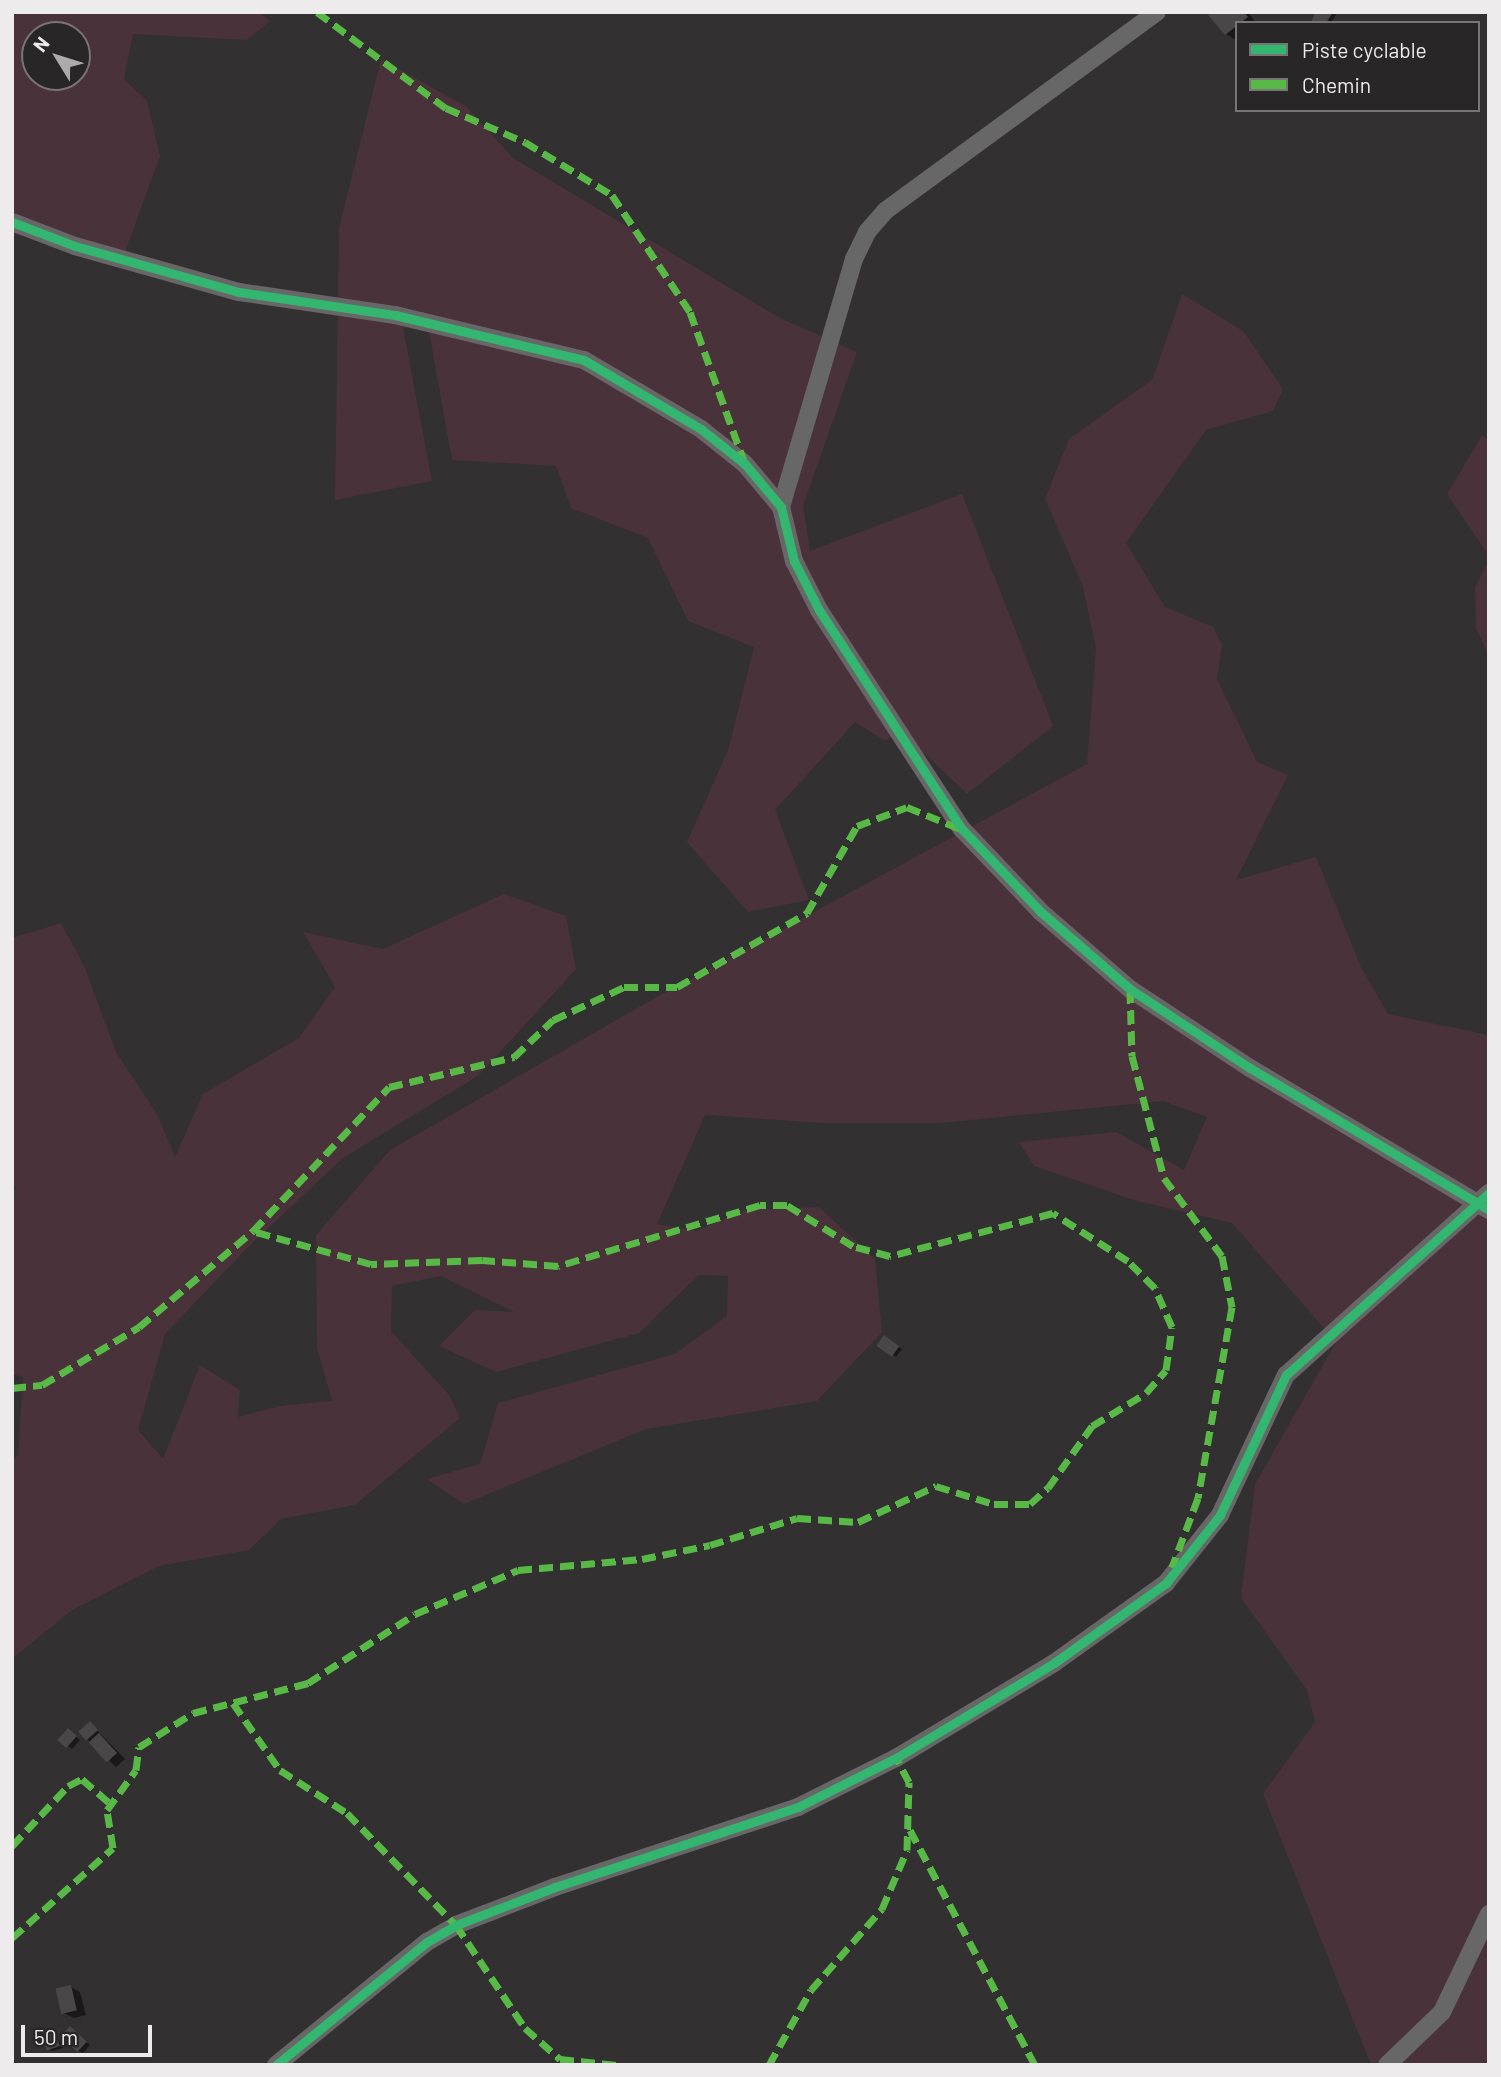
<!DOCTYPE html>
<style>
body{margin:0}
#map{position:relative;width:1501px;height:2077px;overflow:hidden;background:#323031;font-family:Barlow,sans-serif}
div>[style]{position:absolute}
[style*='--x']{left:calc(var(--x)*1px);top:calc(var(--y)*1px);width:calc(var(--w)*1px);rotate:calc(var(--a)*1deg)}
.green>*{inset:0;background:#4a323a}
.shadow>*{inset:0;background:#0007}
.building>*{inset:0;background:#494748;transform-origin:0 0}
.minor>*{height:18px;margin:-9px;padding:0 9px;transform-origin:9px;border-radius:9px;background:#686767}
.quiet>*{height:7px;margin-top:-3.5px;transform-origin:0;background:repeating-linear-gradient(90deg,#58b947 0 14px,transparent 0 21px)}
.cycleway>*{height:9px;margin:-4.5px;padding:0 4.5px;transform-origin:4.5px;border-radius:4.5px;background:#33b770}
span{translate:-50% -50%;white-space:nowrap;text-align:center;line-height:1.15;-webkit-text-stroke:6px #292627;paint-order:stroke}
.frame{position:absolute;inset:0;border:14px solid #edebeb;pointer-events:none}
.legend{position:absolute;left:1235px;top:21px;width:245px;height:91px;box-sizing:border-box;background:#292627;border:2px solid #777575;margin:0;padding:9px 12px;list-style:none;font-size:21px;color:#edebeb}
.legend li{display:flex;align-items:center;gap:14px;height:35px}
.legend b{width:35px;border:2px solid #777575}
.north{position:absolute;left:21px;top:21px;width:70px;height:70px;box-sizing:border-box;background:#292627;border:2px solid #777575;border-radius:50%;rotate:308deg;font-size:19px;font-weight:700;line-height:28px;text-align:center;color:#edebeb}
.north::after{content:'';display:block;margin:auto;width:24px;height:32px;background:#acaaaa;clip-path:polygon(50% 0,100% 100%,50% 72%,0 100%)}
.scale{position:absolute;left:21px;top:2025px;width:131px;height:32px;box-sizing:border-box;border:4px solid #edebeb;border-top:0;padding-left:9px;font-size:21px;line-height:24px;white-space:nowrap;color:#edebeb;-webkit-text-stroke:5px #292627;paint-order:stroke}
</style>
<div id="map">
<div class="green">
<div style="clip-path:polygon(evenodd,12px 12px,258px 12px,270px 21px,247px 40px,133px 34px,124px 79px,147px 101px,160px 156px,124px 255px,12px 234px,12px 12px,35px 35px,77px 35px,77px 77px,35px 77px,35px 35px)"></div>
<div style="clip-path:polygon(381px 59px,467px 107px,513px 158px,780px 318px,857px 352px,803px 506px,810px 551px,962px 494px,1053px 726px,967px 794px,901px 731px,885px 741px,855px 722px,775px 810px,809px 900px,748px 912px,687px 842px,728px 750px,754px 647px,688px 621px,648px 538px,571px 508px,556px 466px,452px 460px,427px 320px,403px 328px,432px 481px,335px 500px,339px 228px)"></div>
<div style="clip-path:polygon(1182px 294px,1243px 331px,1283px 389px,1273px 411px,1206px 430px,1126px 543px,1165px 607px,1213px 627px,1222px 644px,1217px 679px,1257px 762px,1288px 775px,1236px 880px,1316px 857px,1361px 967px,1388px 1014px,1489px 1035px,1489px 2065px,1371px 2065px,1263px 1794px,1315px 1722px,1307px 1690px,1241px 1598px,1255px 1484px,1336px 1342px,1232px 1223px,1137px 1201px,1034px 1166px,1019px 1142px,1116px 1132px,1184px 1170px,1207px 1117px,1163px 1101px,941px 1123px,821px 1123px,705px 1115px,657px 1224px,696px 1231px,746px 1210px,819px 1207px,875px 1259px,882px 1332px,817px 1401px,646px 1429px,464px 1504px,427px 1479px,480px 1464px,498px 1403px,675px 1354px,727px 1316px,728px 1276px,699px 1275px,639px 1333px,496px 1372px,439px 1346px,475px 1310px,514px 1312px,441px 1276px,392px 1286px,391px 1331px,449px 1395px,460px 1418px,355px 1505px,281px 1519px,249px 1550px,159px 1566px,72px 1610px,12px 1659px,12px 1460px,18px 1455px,23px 1377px,12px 1374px,12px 1190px,17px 1188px,12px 1184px,12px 938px,61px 923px,85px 968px,116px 1052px,157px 1114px,175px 1157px,203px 1094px,299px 1038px,335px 987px,303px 932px,383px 949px,504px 894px,566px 916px,576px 969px,478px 1076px,343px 1158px,247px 1248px,165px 1334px,138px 1430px,163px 1459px,200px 1365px,240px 1390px,238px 1417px,280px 1406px,332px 1401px,317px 1348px,316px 1235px,390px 1150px,648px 1002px,1087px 764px,1096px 648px,1082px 584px,1045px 499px,1069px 439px,1152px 380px)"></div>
<div style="clip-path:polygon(1482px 435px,1489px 440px,1489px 556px,1447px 494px)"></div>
<div style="clip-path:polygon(1489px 561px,1489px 655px,1476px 629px,1475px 587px)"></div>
</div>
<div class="shadow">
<div style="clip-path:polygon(1214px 12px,1248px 12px,1256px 23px,1237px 23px,1236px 40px,1226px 34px)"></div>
<div style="clip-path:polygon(1317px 12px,1332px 12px,1336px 15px,1331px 23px,1314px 23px)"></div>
<div style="clip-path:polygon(888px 1340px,902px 1349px,896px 1357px,879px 1345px)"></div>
<div style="clip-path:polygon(90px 1723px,125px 1759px,116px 1767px,87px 1739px)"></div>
<div style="clip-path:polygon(72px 1733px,80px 1740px,72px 1749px,60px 1740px)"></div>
<div style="clip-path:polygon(71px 1987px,80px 1992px,86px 2015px,74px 2018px,64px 2013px)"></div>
<div style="clip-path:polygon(54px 2030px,63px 2048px,52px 2051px,48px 2049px)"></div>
<div style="clip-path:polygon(74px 2031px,90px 2045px,83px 2053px,79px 2051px)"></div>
</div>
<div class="building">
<div style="clip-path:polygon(1212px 12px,1244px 12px,1248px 17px,1225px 35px,1208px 15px)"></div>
<div style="clip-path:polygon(1315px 12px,1333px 12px,1326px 23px,1311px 23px)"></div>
<div style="left:884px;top:1335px;width:19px;height:13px;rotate:36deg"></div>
<div style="left:90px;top:1721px;width:12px;height:16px;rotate:48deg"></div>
<div style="left:68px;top:1728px;width:12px;height:16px;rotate:42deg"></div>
<div style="left:99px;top:1733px;width:27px;height:14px;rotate:48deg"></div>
<div style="left:71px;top:1985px;width:26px;height:16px;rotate:77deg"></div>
<div style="left:70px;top:2026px;width:23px;height:14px;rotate:43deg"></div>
<div style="left:54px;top:2028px;width:19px;height:14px;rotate:72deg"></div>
</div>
<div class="minor">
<div style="--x:12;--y:222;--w:67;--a:20.9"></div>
<div style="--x:75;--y:246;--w:170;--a:15.7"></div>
<div style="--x:239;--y:292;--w:158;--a:8.4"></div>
<div style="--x:395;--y:315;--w:194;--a:13.4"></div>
<div style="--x:584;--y:360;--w:136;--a:30.5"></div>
<div style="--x:701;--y:429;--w:56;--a:38.5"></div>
<div style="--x:745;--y:464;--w:56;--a:50.1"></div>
<div style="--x:781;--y:507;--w:56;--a:76.5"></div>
<div style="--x:794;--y:561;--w:55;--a:63"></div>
<div style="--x:819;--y:610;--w:262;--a:56.9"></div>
<div style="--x:962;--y:829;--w:115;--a:46.4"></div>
<div style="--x:1041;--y:912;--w:118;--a:40.9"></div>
<div style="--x:1130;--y:989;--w:144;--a:33.4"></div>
<div style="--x:1250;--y:1068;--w:278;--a:30.7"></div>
<div style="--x:781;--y:507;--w:259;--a:-73.6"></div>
<div style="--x:854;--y:259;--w:30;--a:-64"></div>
<div style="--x:867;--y:232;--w:28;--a:-49"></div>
<div style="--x:885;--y:211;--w:337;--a:-36.2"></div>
<div style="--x:276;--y:2065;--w:195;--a:-39.2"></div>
<div style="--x:427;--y:1942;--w:34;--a:-30"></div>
<div style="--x:456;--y:1925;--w:106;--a:-21"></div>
<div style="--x:555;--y:1887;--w:256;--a:-18.2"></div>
<div style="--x:798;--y:1807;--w:110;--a:-26.6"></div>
<div style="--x:896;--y:1758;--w:184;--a:-31"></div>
<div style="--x:1054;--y:1663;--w:138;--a:-35.5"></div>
<div style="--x:1166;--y:1583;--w:87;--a:-51.5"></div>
<div style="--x:1220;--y:1515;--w:155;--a:-64.8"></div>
<div style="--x:1286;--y:1375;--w:273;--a:-41.9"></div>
<div style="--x:1387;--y:2065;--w:76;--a:-43.9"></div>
<div style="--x:1442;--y:2012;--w:109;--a:-64.4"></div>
</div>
<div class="quiet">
<div style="--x:317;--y:12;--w:161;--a:36.7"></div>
<div style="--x:446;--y:108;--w:86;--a:23.3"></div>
<div style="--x:525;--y:142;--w:102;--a:31.3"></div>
<div style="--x:612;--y:195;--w:141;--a:56.3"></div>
<div style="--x:690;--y:312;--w:158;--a:70.1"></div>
<div style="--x:1130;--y:989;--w:67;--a:88.3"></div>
<div style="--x:1132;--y:1056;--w:126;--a:75.3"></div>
<div style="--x:1164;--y:1178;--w:97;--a:53.4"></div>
<div style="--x:1222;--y:1256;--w:52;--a:78.9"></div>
<div style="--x:1232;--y:1307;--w:194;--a:100.1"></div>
<div style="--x:1198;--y:1498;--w:74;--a:110.6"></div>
<div style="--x:12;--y:1388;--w:30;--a:-6"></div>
<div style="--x:42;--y:1385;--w:113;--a:-30.9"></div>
<div style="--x:139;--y:1327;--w:149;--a:-40.1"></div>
<div style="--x:253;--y:1231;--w:198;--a:-46.6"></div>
<div style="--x:389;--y:1087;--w:129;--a:-13.5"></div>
<div style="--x:514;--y:1057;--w:54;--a:-43.5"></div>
<div style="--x:553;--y:1020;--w:78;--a:-24.9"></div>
<div style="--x:624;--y:987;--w:53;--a:0"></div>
<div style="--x:677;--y:987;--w:150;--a:-29.6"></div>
<div style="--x:807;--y:913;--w:100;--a:-60.1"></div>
<div style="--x:857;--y:826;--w:53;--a:-20.8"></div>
<div style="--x:907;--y:807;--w:58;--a:22.2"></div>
<div style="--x:233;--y:1703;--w:82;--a:55"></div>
<div style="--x:280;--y:1770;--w:80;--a:32.7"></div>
<div style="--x:347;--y:1813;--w:156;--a:45.8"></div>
<div style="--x:456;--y:1925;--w:124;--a:56.2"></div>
<div style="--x:525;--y:2028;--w:47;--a:41.5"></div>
<div style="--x:560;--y:2059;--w:57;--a:6"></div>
<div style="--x:910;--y:1830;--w:266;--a:62"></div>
<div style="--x:12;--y:1846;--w:82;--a:-47"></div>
<div style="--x:68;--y:1786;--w:16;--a:-27"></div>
<div style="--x:82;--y:1779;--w:38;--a:41"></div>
<div style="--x:12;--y:1938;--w:135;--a:-41.7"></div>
<div style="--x:113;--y:1848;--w:38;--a:-99"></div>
<div style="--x:107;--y:1810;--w:49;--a:-54.1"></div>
<div style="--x:136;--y:1770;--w:23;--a:-83"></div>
<div style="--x:139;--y:1747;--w:64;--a:-32.2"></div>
<div style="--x:193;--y:1713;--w:119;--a:-14.6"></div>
<div style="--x:308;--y:1683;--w:127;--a:-32.8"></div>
<div style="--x:415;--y:1614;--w:112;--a:-23.1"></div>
<div style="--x:518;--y:1570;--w:124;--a:-5.1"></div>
<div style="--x:642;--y:1559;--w:69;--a:-11.6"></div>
<div style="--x:710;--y:1545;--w:91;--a:-17.2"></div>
<div style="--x:797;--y:1518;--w:61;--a:3.8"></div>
<div style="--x:858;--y:1522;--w:86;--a:-24.8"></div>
<div style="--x:936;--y:1486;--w:61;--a:17.2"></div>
<div style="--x:994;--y:1504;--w:36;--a:0"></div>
<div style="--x:1030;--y:1504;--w:24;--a:-42"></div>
<div style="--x:1048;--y:1488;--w:76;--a:-54.6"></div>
<div style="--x:1092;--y:1426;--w:63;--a:-31.4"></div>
<div style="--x:1146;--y:1393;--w:30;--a:-49"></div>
<div style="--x:1166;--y:1370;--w:43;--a:-82.1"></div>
<div style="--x:1172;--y:1327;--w:43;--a:-113.6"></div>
<div style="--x:1155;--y:1288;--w:38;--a:-135"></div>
<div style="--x:1128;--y:1261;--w:89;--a:-147.4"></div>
<div style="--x:1053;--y:1213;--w:169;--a:165.2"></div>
<div style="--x:890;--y:1256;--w:38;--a:-165"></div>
<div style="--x:853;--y:1246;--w:78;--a:-148.2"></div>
<div style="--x:787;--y:1205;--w:27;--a:180"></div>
<div style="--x:760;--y:1205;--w:211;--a:163.2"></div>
<div style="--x:558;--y:1266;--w:76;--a:-175.5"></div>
<div style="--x:482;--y:1260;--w:111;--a:177.9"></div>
<div style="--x:371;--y:1264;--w:123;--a:-164.4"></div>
<div style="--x:769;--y:2065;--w:86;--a:-60.8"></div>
<div style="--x:811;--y:1990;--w:108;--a:-48.8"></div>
<div style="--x:882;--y:1909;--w:64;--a:-67"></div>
<div style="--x:907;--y:1850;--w:68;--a:-88.3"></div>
<div style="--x:909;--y:1782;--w:27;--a:-118"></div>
</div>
<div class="cycleway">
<div style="--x:12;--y:222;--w:67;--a:20.9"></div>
<div style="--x:75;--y:246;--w:170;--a:15.7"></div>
<div style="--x:239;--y:292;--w:158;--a:8.4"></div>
<div style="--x:395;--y:315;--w:194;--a:13.4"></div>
<div style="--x:584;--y:360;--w:136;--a:30.5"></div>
<div style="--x:701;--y:429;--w:56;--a:38.5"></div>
<div style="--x:745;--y:464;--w:56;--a:50.1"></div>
<div style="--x:781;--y:507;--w:56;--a:76.5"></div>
<div style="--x:794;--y:561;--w:55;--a:63"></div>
<div style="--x:819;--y:610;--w:262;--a:56.9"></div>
<div style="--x:962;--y:829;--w:115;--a:46.4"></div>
<div style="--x:1041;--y:912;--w:118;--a:40.9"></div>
<div style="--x:1130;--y:989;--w:144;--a:33.4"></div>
<div style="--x:1250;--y:1068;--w:278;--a:30.7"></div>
<div style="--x:276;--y:2065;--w:195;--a:-39.2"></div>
<div style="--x:427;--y:1942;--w:34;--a:-30"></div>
<div style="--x:456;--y:1925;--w:106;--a:-21"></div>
<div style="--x:555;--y:1887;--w:256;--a:-18.2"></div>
<div style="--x:798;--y:1807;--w:110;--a:-26.6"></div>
<div style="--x:896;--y:1758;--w:184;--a:-31"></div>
<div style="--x:1054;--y:1663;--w:138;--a:-35.5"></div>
<div style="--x:1166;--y:1583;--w:87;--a:-51.5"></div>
<div style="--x:1220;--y:1515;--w:155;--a:-64.8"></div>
<div style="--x:1286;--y:1375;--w:273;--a:-41.9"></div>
</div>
<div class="frame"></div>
<ul class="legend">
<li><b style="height:9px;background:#33b770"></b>Piste cyclable</li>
<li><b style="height:9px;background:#58b947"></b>Chemin</li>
</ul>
<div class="north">N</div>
<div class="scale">50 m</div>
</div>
